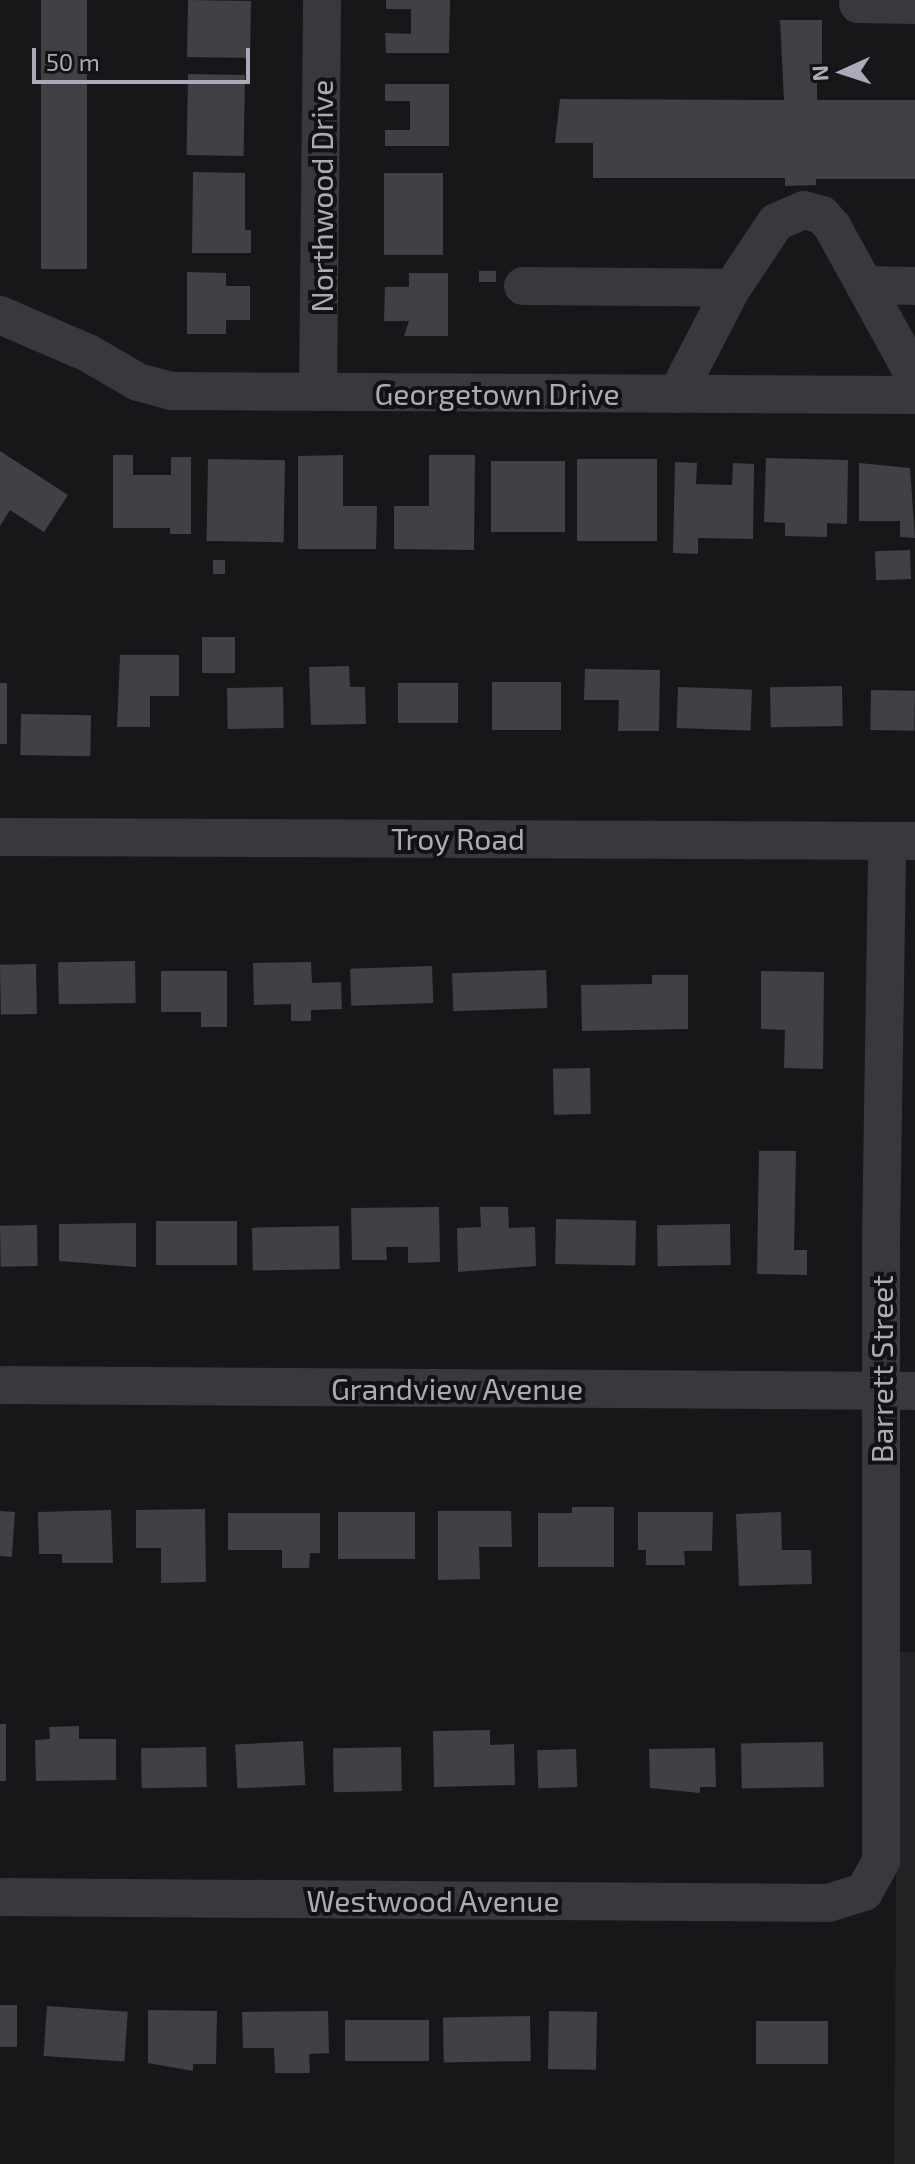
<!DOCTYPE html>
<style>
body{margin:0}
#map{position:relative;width:915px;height:2164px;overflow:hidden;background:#171618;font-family:"Exo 2",sans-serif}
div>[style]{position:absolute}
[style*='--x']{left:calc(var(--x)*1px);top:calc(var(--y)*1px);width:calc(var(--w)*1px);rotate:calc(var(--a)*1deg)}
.built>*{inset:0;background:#232225}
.building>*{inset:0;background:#414145;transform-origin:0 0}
.minor>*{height:38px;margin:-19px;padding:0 19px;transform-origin:19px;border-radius:19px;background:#38383d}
span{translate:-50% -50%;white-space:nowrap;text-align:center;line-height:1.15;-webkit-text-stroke:8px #121113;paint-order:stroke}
.street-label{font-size:30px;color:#a9acb8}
.north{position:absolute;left:803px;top:32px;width:80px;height:80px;-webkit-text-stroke:6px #121113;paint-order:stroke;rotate:267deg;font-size:22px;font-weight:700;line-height:32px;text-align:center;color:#a9acb8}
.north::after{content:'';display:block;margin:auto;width:28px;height:36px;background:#a9acb8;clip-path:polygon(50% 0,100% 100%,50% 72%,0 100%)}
.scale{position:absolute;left:32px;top:48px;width:218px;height:36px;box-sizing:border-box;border:4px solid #a9acb8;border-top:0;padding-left:10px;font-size:24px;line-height:28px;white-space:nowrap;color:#a9acb8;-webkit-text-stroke:6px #121113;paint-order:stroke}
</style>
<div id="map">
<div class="built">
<div style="clip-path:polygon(898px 1652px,915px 1652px,915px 2164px,894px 2164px)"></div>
</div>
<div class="building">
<div style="left:41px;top:0;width:46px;height:269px"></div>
<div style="left:188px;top:0;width:63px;height:57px;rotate:1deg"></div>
<div style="clip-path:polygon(386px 0,450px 0,449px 53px,386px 53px,385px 33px,411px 34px,411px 9px,386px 9px)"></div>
<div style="clip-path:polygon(780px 20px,822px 20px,822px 82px,817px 82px,817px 100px,915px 100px,915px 179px,816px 179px,816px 185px,785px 186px,785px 178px,593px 178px,593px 143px,555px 143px,560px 99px,784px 100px)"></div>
<div style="left:188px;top:74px;width:57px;height:81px;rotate:1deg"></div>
<div style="clip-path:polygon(385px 84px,449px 84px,449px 146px,385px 146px,385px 130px,410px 130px,410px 101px,385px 101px)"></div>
<div style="clip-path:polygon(193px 172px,245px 173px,245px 230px,251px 230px,251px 253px,192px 253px)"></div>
<div style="left:384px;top:173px;width:59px;height:82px"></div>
<div style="left:479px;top:271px;width:17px;height:11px"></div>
<div style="clip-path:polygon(187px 272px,226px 273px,226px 286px,250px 286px,250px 320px,226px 320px,226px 334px,187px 334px)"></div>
<div style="clip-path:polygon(409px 273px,448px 273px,448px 336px,404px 336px,409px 321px,384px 321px,385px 287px,409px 287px)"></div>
<div style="clip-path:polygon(0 451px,68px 495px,44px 532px,10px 510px,0 526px)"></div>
<div style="clip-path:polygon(113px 455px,133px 455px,133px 475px,171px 475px,171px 457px,191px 457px,191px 534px,170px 534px,170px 528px,113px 528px)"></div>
<div style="clip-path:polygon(343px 455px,343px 506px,377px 506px,376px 549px,298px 549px,298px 456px)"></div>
<div style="clip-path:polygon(429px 455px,475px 455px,474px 550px,394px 549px,394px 506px,429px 506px)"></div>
<div style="clip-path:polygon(766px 458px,848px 460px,847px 524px,827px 523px,827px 537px,785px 536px,785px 523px,764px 522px)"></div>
<div style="left:208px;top:459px;width:77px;height:82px;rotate:1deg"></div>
<div style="left:577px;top:459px;width:80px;height:82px"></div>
<div style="left:491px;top:461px;width:74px;height:71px"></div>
<div style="clip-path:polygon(675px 462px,697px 463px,696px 484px,732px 485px,733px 463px,754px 464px,753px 539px,698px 538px,698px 554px,673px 553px)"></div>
<div style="clip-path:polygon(859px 463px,910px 468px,915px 538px,900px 537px,900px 521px,859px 521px)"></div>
<div style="left:910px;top:550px;width:29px;height:35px;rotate:88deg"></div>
<div style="left:213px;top:560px;width:12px;height:14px"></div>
<div style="left:202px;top:637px;width:33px;height:36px"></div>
<div style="clip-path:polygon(120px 655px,179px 655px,179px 696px,150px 696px,150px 727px,117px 727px)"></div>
<div style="clip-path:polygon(349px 666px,350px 687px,365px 687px,366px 724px,311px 725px,309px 667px)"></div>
<div style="clip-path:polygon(585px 669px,660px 670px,659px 731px,618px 731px,619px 700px,584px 700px)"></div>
<div style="left:492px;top:682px;width:69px;height:48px"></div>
<div style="left:0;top:683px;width:7px;height:61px"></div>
<div style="left:398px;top:683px;width:60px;height:40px"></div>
<div style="left:842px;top:686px;width:40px;height:72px;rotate:89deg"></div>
<div style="left:283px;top:687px;width:41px;height:56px;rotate:89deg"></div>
<div style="left:678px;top:687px;width:74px;height:41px;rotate:2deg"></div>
<div style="left:871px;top:690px;width:44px;height:40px;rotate:1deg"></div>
<div style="left:21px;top:714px;width:70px;height:41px;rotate:1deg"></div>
<div style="left:135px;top:961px;width:42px;height:77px;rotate:89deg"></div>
<div style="clip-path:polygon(311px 962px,312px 983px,341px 982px,342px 1009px,311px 1010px,311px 1021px,291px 1021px,291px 1004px,254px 1005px,253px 963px)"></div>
<div style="left:36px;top:964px;width:50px;height:36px;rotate:89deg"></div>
<div style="left:432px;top:966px;width:37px;height:82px;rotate:88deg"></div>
<div style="left:546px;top:970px;width:38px;height:94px;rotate:88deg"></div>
<div style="clip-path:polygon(161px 971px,227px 971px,227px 1027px,201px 1027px,201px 1012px,161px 1012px)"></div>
<div style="clip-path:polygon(761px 971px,824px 972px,823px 1069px,784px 1068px,785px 1030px,761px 1029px)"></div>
<div style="clip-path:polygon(652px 975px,688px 975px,688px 1029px,582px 1031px,581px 985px,652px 984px)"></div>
<div style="left:590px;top:1068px;width:46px;height:37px;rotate:89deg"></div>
<div style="clip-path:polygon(759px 1151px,796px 1151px,794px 1250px,807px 1250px,807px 1275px,757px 1274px)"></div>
<div style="clip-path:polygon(439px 1207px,440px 1262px,408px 1263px,408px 1247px,386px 1247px,387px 1260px,352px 1260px,351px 1208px)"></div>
<div style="clip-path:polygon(480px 1207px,508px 1207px,509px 1228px,535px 1227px,536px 1266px,458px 1272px,457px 1228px,481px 1227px)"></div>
<div style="left:556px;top:1219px;width:80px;height:45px;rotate:1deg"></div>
<div style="left:156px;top:1221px;width:81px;height:44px"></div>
<div style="clip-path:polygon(136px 1223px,136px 1267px,59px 1261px,59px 1224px)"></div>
<div style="left:730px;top:1224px;width:41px;height:73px;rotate:89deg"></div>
<div style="left:37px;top:1225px;width:41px;height:37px;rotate:89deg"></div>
<div style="left:339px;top:1226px;width:43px;height:87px;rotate:89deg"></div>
<div style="clip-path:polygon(572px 1507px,614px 1507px,614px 1567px,538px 1567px,538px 1513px,572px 1513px)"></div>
<div style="clip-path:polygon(205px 1509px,206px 1582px,161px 1583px,161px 1548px,136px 1548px,136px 1510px)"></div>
<div style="clip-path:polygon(111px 1510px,113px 1563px,62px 1563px,62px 1554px,39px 1554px,38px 1512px)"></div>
<div style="left:0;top:1511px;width:15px;height:45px;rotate:4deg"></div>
<div style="clip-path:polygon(438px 1511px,511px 1511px,512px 1547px,479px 1547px,480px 1579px,438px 1580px)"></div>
<div style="left:338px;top:1512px;width:77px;height:47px"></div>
<div style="clip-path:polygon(638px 1512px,713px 1512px,712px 1551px,684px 1551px,685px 1565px,646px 1565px,646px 1550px,638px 1550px)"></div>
<div style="clip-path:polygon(781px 1512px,782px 1550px,811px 1550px,812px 1584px,739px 1586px,736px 1514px)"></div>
<div style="clip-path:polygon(228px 1513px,320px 1513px,320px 1553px,310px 1553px,309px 1568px,282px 1568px,282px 1550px,228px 1550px)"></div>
<div style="left:0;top:1724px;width:6px;height:57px"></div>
<div style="clip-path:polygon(79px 1726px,79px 1739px,116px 1739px,116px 1780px,36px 1781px,35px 1740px,50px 1739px,49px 1727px)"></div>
<div style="clip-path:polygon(490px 1730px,490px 1745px,514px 1744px,515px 1785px,434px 1787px,433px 1731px)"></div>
<div style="left:303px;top:1741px;width:44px;height:68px;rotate:87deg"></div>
<div style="left:823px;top:1742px;width:45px;height:82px;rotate:89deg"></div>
<div style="left:206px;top:1747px;width:40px;height:65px;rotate:89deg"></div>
<div style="left:401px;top:1747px;width:44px;height:68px;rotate:89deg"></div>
<div style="clip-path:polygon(715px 1748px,716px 1787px,700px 1787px,700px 1793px,650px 1788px,649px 1749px)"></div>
<div style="left:576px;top:1749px;width:38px;height:39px;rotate:88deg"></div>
<div style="left:0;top:2005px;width:17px;height:42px"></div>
<div style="left:47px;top:2006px;width:81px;height:50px;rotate:4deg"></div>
<div style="clip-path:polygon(148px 2010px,217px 2011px,216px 2064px,193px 2064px,193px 2071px,148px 2063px)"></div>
<div style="clip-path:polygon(328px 2011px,329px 2053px,309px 2054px,310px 2073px,275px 2073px,274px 2048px,243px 2048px,242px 2012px)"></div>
<div style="left:549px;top:2011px;width:48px;height:58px;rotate:1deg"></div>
<div style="left:530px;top:2016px;width:45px;height:87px;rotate:89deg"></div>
<div style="left:345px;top:2020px;width:84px;height:41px"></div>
<div style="left:756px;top:2021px;width:72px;height:43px"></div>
</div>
<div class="minor">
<div style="--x:858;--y:4;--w:57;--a:1"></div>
<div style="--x:866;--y:285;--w:49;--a:1.2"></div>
<div style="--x:523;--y:286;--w:209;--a:0.5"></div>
<div style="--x:0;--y:315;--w:96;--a:23.4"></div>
<div style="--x:88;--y:353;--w:58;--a:30.1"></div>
<div style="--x:138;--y:382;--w:34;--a:15"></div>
<div style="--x:171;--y:391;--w:744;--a:0.31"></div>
<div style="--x:318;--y:392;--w:392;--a:-89.4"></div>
<div style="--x:677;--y:394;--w:119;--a:-62.6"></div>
<div style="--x:732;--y:288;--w:79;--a:-56.3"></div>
<div style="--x:776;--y:222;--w:30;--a:-23"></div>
<div style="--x:804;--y:210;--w:19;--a:16"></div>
<div style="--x:822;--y:215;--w:15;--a:48"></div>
<div style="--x:832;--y:226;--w:172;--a:61.2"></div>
<div style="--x:0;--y:837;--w:915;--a:0.25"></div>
<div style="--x:0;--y:1385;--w:915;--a:0.38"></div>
<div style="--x:0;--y:1897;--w:828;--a:0.42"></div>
<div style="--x:828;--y:1903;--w:38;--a:-17"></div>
<div style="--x:864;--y:1892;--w:35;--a:-61"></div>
<div style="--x:881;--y:1861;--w:621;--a:-90"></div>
<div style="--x:881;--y:1240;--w:399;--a:-89.1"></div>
</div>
<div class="street-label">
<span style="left:321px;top:196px;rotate:-90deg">Northwood Drive</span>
<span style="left:497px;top:393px">Georgetown Drive</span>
<span style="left:458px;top:838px">Troy Road</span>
<span style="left:881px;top:1369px;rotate:-90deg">Barrett Street</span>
<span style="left:457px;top:1388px">Grandview Avenue</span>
<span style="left:433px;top:1900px">Westwood Avenue</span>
</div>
<div class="north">N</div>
<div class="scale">50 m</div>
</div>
